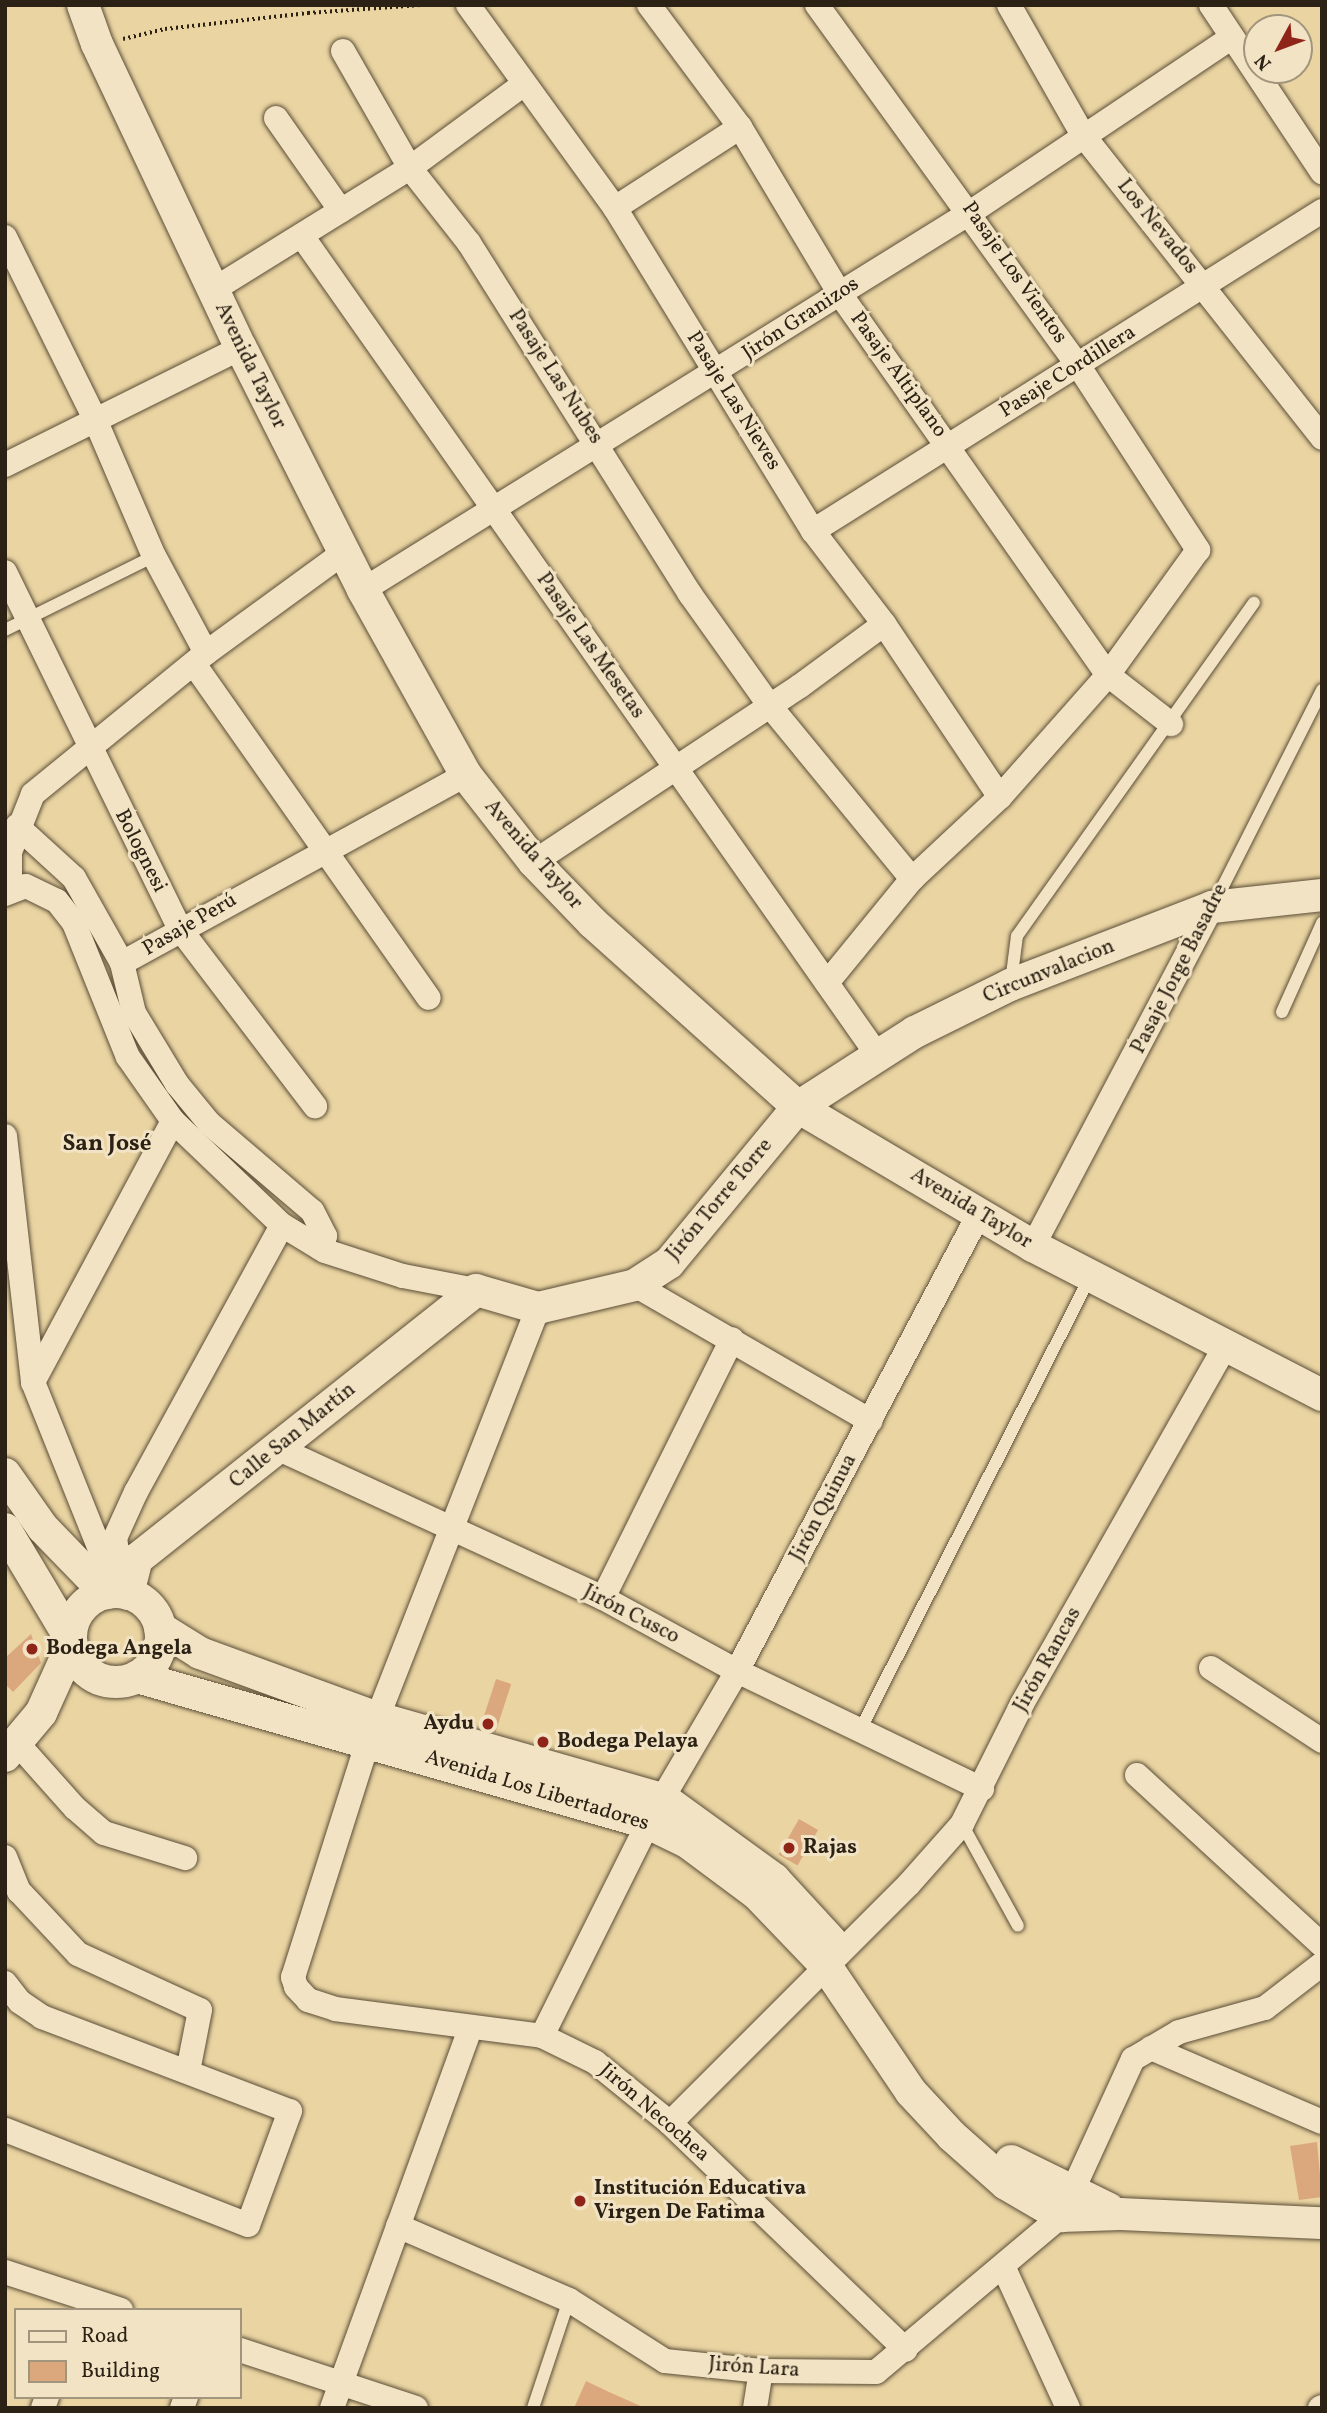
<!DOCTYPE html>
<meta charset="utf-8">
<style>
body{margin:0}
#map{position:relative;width:1327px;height:2413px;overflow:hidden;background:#ead4a2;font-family:Vollkorn,serif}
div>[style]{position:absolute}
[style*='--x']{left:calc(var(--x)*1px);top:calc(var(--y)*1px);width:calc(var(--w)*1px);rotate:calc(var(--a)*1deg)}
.building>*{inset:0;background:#dba87d;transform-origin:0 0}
.path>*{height:3.5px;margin-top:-1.75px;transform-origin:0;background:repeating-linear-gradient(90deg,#2b2115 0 2px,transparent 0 5.5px)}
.roads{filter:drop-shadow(0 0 2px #5b4e38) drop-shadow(0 0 2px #5b4e38)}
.service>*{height:12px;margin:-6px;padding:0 6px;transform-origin:6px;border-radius:6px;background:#f1e3c3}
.minor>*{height:24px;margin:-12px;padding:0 12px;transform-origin:12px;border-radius:12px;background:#f1e3c3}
.tertiary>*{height:32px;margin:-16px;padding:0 16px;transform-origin:16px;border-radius:16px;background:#f1e3c3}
.tertiary>.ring{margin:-16px;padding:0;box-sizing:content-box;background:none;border:32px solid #f1e3c3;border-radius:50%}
.dots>*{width:19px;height:19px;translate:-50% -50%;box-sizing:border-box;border:4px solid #f1e3c3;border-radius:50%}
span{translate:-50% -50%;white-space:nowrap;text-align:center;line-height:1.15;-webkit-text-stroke:6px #f1e3c3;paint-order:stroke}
.street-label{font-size:21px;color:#2b2115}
.poi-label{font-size:21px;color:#2b2115;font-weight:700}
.left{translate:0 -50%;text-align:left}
.right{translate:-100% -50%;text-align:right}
.neighbourhood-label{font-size:23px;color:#2b2115;font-weight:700}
.frame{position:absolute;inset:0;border:7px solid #2b2115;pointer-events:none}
.legend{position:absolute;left:14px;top:2308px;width:228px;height:91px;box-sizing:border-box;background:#f1e3c3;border:2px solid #a2957d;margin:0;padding:9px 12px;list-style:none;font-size:21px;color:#2b2115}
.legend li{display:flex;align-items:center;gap:14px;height:35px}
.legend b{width:35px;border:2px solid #a2957d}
.north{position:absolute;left:1243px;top:14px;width:70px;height:70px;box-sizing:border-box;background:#f1e3c3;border:2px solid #a2957d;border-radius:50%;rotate:229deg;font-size:19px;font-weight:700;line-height:28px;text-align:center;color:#2b2115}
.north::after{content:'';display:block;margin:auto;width:24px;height:32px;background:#8f2418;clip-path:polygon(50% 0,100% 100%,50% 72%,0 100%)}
</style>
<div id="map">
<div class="building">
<div style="clip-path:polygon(31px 1634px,41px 1663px,13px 1692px,5px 1684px,5px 1658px)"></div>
<div style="left:496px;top:1679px;width:16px;height:51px;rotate:18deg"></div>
<div style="left:799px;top:1819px;width:22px;height:41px;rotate:30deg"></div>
<div style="clip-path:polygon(1317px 2142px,1322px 2197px,1299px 2200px,1290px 2146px)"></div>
<div style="clip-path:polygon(586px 2381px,609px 2392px,645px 2408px,574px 2408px)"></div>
</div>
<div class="path">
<div style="--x:123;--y:39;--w:43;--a:-13.4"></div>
<div style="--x:165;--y:29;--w:144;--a:-6.4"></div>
<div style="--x:308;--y:13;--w:113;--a:-4"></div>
</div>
<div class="roads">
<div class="service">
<div style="--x:5;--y:630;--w:166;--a:-26.4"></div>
<div style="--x:1214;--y:904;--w:240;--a:-63.2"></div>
<div style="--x:1011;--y:982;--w:46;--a:-82.6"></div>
<div style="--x:1017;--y:936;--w:409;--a:-54.6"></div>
<div style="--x:1282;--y:1012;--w:98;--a:-65.8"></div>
<div style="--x:860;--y:1730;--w:508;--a:-63.08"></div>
<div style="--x:962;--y:1824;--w:116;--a:61.2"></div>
<div style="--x:533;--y:2408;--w:114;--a:-71.6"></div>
</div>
<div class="minor">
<div style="--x:468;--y:5;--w:251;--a:54.1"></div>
<div style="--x:615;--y:208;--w:379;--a:58.5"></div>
<div style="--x:813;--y:531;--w:117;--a:52.6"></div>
<div style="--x:884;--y:624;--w:208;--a:56.2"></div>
<div style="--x:649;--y:5;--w:152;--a:53.3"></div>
<div style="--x:740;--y:127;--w:195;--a:59.1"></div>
<div style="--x:840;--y:294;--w:466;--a:54.9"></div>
<div style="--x:1108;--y:675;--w:80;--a:37.9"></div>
<div style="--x:817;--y:5;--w:445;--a:54.1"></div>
<div style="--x:1078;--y:365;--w:221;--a:57"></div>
<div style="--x:1198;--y:550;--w:154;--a:125.8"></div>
<div style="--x:1108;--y:675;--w:163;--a:131.5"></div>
<div style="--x:1000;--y:797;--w:120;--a:137"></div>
<div style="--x:912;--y:879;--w:134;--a:129.3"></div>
<div style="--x:1009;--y:5;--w:150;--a:60.4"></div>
<div style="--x:1083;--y:135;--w:386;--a:51.7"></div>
<div style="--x:1211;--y:5;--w:201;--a:56.4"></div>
<div style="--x:343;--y:51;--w:135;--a:60.2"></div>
<div style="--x:410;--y:168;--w:95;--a:51.8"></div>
<div style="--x:469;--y:243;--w:415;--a:57.8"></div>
<div style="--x:690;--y:594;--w:138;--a:54.5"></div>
<div style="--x:770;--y:706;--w:224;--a:50.6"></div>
<div style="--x:276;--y:118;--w:113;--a:55"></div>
<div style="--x:615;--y:208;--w:149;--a:-32.9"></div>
<div style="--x:302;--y:236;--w:1002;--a:54.91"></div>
<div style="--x:5;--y:237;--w:201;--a:63.7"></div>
<div style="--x:94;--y:417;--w:151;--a:66.7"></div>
<div style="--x:154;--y:556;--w:110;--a:61.8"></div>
<div style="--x:213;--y:290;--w:232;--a:-31.8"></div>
<div style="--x:410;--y:168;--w:142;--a:-36.4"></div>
<div style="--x:5;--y:465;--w:263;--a:-26.4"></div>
<div style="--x:813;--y:531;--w:601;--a:-32.16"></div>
<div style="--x:5;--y:572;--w:398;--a:63.9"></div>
<div style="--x:180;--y:929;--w:223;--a:52.7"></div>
<div style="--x:363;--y:590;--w:716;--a:-31.87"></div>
<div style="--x:971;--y:212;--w:314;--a:-33.8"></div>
<div style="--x:194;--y:664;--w:408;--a:54.9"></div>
<div style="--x:17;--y:826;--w:77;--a:42.4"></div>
<div style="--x:74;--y:878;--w:98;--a:60.5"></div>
<div style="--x:534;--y:862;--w:319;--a:-33.5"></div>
<div style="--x:800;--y:686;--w:104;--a:-36.4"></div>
<div style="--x:10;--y:890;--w:38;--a:-90"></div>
<div style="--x:10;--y:852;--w:62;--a:-68.4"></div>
<div style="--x:33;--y:794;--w:223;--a:-39.2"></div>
<div style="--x:206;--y:653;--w:170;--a:-36.1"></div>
<div style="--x:5;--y:894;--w:22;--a:-21"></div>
<div style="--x:26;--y:886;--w:34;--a:26"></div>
<div style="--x:57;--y:901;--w:28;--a:52"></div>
<div style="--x:74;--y:923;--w:144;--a:68.1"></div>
<div style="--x:128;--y:1057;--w:78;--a:54.9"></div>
<div style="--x:173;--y:1121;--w:151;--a:43.7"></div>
<div style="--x:282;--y:1225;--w:50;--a:31.2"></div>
<div style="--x:325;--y:1251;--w:82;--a:17.8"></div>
<div style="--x:403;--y:1276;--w:74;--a:10.9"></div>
<div style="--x:5;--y:1136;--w:248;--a:83.5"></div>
<div style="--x:33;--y:1382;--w:226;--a:68.2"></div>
<div style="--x:1033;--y:1246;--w:383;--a:-62.2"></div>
<div style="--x:320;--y:1248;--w:13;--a:-67"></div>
<div style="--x:325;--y:1236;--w:28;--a:-117"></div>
<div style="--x:312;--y:1211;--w:135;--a:-139.5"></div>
<div style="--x:209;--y:1123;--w:50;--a:-129.4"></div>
<div style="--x:177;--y:1084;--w:83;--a:-121.2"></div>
<div style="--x:134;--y:1013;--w:51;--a:-103.5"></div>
<div style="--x:122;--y:963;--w:392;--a:-28.7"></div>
<div style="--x:635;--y:1285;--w:272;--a:30"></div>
<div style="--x:538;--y:1308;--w:465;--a:111.4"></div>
<div style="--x:368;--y:1741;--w:248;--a:107.6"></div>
<div style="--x:293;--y:1977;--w:10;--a:73"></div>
<div style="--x:296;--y:1987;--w:18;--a:47"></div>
<div style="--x:308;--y:2000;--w:28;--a:18"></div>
<div style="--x:335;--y:2009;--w:209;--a:7.4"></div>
<div style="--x:542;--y:2036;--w:59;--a:26.1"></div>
<div style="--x:595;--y:2062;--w:97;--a:39.1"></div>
<div style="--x:670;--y:2123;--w:327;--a:43.9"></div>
<div style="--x:33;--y:1382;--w:296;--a:-61.8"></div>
<div style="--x:277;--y:1448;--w:359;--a:24.7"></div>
<div style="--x:603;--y:1598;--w:153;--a:28.6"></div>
<div style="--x:737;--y:1671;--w:272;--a:25.7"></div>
<div style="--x:121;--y:1578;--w:40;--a:-98.5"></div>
<div style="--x:115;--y:1538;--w:51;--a:-65.5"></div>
<div style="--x:136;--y:1492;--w:304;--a:-61.3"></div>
<div style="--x:603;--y:1598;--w:289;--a:-63.5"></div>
<div style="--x:1211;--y:1668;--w:133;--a:33.3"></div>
<div style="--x:17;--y:1743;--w:87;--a:48.3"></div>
<div style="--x:75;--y:1808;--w:38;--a:41"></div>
<div style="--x:104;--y:1833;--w:85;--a:17.2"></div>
<div style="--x:1137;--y:1775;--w:251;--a:42.6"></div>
<div style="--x:5;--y:1857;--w:37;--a:68"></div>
<div style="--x:19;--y:1891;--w:86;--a:46.9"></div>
<div style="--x:78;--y:1954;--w:134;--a:24.7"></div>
<div style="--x:200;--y:2010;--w:62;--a:101.1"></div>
<div style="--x:5;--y:1983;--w:24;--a:52"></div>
<div style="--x:20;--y:2002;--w:27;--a:34"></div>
<div style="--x:42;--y:2017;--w:265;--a:20.8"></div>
<div style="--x:290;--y:2111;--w:121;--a:110.2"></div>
<div style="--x:248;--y:2225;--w:261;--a:-158.6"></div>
<div style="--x:542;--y:2036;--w:238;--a:-63.5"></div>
<div style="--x:648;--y:1823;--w:176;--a:-59.6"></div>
<div style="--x:737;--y:1671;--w:517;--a:-62.1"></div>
<div style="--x:1151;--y:2048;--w:186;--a:23.4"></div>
<div style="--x:670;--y:2123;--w:338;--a:-45"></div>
<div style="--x:909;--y:1884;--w:80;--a:-48.5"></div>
<div style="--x:962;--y:1824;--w:134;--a:-63.4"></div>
<div style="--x:1022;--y:1704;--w:413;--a:-60.4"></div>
<div style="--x:398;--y:2226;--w:186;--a:23.4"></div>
<div style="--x:569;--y:2300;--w:114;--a:32.4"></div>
<div style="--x:665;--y:2361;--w:97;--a:5.9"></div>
<div style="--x:761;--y:2371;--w:115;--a:0.5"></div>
<div style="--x:876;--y:2372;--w:242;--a:-40.1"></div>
<div style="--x:1061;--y:2216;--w:173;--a:-65.4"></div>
<div style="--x:1133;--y:2059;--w:53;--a:-30.4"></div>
<div style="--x:1179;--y:2032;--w:89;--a:-15.6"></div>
<div style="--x:1265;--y:2008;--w:72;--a:-37.7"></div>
<div style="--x:1003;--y:2266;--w:156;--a:65.4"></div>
<div style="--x:5;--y:2272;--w:122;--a:18.1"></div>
<div style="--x:240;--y:2350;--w:185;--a:18.2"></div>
<div style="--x:43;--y:2408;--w:12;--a:-70"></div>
<div style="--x:182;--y:2408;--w:12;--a:-70"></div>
<div style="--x:332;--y:2408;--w:403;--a:-70"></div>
<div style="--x:755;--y:2408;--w:37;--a:-81"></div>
<div style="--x:1320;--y:2408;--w:2;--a:-27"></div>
</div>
<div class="tertiary">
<div style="--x:83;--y:5;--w:41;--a:70.3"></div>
<div style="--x:97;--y:44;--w:336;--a:64.7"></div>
<div style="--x:241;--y:348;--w:271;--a:63.2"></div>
<div style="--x:363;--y:590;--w:212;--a:60.9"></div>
<div style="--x:466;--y:775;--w:110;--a:52"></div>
<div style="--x:534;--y:862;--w:85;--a:46"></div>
<div style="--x:593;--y:923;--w:275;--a:41.9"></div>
<div style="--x:798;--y:1107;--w:273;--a:30.6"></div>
<div style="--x:1033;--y:1246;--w:325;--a:27.3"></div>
<div style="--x:5;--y:1474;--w:66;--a:54.9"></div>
<div style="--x:43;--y:1528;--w:91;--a:45.9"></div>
<div style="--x:5;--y:1529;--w:127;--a:59.2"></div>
<div class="ring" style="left:71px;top:1592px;width:58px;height:58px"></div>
<div style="--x:128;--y:1594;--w:36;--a:-76"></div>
<div style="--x:137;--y:1559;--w:433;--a:-38.4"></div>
<div style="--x:476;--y:1290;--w:65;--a:16.2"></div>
<div style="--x:538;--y:1308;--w:100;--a:-13.3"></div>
<div style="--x:635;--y:1285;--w:40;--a:-32.9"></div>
<div style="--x:669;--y:1263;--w:202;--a:-50.4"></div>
<div style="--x:798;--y:1107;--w:139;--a:-32.7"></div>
<div style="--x:915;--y:1032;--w:106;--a:-26.3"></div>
<div style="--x:1010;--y:985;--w:217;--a:-21.1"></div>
<div style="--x:1212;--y:907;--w:111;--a:-6.2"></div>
<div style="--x:160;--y:1628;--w:47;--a:32"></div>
<div style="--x:200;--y:1653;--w:189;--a:20.1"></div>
<div style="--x:378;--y:1718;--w:298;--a:15.9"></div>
<div style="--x:665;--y:1800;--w:135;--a:35.9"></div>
<div style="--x:774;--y:1879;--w:84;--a:47.4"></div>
<div style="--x:137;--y:1677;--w:531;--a:15.95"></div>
<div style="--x:648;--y:1823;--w:43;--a:26"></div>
<div style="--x:687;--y:1842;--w:87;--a:36.6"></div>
<div style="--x:757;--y:1894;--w:100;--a:46.2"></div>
<div style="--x:826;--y:1966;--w:152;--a:56"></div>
<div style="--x:911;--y:2092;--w:60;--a:47"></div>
<div style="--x:952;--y:2136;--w:72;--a:41.6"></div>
<div style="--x:1006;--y:2184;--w:64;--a:30.2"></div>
<div style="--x:1061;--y:2216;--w:59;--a:-1.9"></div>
<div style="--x:1120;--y:2214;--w:202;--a:2.6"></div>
<div style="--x:5;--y:1756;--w:56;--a:-50.1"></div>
<div style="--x:41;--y:1713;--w:72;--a:-65.6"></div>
<div style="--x:1011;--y:2161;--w:109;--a:26.1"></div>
</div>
</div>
<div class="dots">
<div style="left:32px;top:1649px;background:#8f2418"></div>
<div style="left:488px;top:1724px;background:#8f2418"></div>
<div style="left:543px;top:1742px;background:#8f2418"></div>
<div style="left:789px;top:1848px;background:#8f2418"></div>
<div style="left:580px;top:2201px;background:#8f2418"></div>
</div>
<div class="street-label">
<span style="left:1157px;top:227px;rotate:51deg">Los Nevados</span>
<span style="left:1014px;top:273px;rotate:55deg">Pasaje Los Vientos</span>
<span style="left:801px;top:319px;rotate:-33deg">Jirón Granizos</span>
<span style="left:250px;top:366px;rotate:64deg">Avenida Taylor</span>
<span style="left:1068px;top:372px;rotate:-32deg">Pasaje Cordillera</span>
<span style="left:898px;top:375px;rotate:54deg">Pasaje Altiplano</span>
<span style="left:555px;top:377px;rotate:57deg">Pasaje Las Nubes</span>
<span style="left:733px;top:401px;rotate:58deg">Pasaje Las Nieves</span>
<span style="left:590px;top:646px;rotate:55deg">Pasaje Las Mesetas</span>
<span style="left:140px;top:851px;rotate:63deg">Bolognesi</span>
<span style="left:533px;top:855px;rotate:49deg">Avenida Taylor</span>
<span style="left:190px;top:925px;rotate:-30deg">Pasaje Perú</span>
<span style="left:1180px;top:969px;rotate:-63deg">Pasaje Jorge Basadre</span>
<span style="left:1049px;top:972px;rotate:-22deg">Circunvalacion</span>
<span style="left:720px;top:1200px;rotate:-50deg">Jirón Torre Torre</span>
<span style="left:971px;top:1209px;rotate:31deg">Avenida Taylor</span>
<span style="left:293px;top:1436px;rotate:-39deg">Calle San Martín</span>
<span style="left:824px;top:1508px;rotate:-62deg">Jirón Quinua</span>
<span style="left:631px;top:1615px;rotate:27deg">Jirón Cusco</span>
<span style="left:1048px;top:1660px;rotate:-61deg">Jirón Rancas</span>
<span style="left:537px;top:1791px;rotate:17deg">Avenida Los Libertadores</span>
<span style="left:654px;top:2113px;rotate:41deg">Jirón Necochea</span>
<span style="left:754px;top:2368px;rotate:4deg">Jirón Lara</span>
</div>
<div class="poi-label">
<span class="left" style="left:46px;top:1649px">Bodega Angela</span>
<span class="right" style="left:474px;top:1724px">Aydu</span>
<span class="left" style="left:557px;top:1742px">Bodega Pelaya</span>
<span class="left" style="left:803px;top:1848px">Rajas</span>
<span class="left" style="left:594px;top:2201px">Institución Educativa<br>Virgen De Fatima</span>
</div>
<div class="neighbourhood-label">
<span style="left:107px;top:1144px">San José</span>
</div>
<div class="frame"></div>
<ul class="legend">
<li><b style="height:9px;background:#f1e3c3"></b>Road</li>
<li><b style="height:19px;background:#dba87d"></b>Building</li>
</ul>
<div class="north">N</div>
</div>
